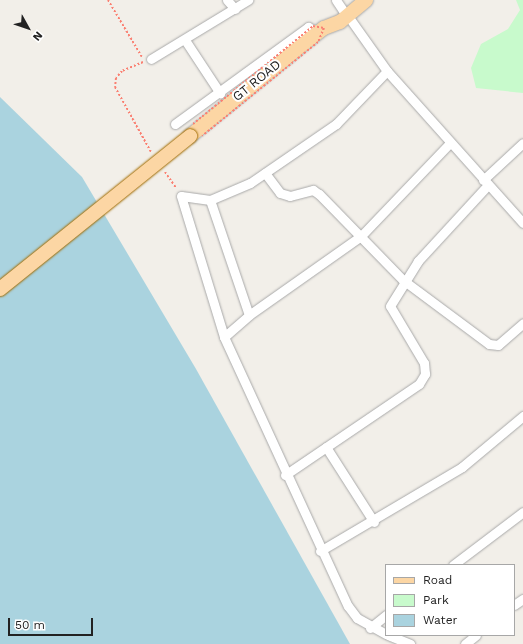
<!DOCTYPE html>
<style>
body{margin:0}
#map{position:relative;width:523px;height:644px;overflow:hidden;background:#f2efe9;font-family:"Work Sans",sans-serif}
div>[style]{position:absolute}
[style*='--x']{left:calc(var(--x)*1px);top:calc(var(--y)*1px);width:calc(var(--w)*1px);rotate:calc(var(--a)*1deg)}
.park>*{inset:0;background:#c8facc}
.water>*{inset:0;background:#aad3df}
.path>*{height:2px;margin-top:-1px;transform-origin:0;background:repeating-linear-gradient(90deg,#fa8072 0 2px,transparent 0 4px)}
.roads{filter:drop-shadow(0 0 1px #a9a9a9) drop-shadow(0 0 1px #a9a9a9)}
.minor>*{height:9px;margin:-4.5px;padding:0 4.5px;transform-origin:4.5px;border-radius:4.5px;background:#fff}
.primary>*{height:14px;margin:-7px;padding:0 7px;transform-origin:7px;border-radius:7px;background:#fcd6a4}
.path-bridge>*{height:2px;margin-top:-1px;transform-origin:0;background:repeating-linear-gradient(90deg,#fa8072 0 2px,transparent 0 4px)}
.bridges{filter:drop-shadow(0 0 1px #a06b00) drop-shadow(0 0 1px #a06b00)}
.primary-bridge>*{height:14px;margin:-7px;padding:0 7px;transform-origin:7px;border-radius:7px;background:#fcd6a4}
span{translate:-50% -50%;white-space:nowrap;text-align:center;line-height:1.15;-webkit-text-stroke:4px #fff;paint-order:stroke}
.street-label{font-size:13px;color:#222}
.legend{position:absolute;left:385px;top:564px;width:130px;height:72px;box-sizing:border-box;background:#fff;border:1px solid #a7a7a7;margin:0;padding:5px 7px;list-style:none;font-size:12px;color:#222}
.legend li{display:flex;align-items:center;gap:8px;height:20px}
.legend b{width:20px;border:1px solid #a7a7a7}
.north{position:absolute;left:8px;top:8px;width:40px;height:40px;-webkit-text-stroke:3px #fff;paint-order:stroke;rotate:130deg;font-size:11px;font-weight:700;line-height:16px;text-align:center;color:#222}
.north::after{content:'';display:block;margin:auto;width:14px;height:18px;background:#222;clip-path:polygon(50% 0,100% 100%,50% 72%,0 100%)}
.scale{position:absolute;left:8px;top:618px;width:85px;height:18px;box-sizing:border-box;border:2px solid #222;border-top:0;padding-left:5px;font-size:12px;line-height:14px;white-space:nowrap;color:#222;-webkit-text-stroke:3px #fff;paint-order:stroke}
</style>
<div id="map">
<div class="park">
<div style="clip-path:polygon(516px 0,523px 0,523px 93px,476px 88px,471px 68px,481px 44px,508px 29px,520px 10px)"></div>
</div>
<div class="water">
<div style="clip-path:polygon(0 97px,82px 177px,196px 369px,350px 644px,0 644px)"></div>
</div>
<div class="path">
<div style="--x:108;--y:0;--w:66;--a:59.2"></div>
<div style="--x:143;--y:62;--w:23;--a:157"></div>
<div style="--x:122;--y:71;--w:9;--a:131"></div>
<div style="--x:116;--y:78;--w:9;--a:96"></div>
<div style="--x:115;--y:87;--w:74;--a:61"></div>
<div style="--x:165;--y:172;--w:19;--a:55"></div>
</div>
<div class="roads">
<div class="minor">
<div style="--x:227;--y:0;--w:12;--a:48"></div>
<div style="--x:336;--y:0;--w:11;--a:56"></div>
<div style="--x:348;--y:16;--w:67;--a:54.7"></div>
<div style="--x:387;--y:71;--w:204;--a:48.2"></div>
<div style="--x:185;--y:40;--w:64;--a:56.6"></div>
<div style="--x:151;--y:59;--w:114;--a:-31.3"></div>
<div style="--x:387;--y:71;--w:74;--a:133.9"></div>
<div style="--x:336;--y:124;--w:104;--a:145.5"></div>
<div style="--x:250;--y:183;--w:43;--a:157"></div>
<div style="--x:210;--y:200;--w:29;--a:-172"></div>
<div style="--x:181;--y:196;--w:147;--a:73"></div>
<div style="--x:224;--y:337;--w:33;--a:-41"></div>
<div style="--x:249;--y:315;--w:137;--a:-35.2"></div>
<div style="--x:361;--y:236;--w:129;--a:-46.3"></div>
<div style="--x:175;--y:124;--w:165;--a:-36.1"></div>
<div style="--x:308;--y:27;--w:12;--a:24"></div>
<div style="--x:265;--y:173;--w:25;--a:53"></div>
<div style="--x:280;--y:193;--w:10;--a:17"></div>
<div style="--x:290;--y:196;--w:24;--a:-15"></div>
<div style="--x:313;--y:190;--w:7;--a:34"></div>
<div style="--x:319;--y:194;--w:120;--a:45.7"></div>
<div style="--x:403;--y:280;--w:107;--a:36.7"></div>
<div style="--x:489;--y:344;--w:9;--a:6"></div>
<div style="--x:498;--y:345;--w:33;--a:-41"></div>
<div style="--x:483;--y:180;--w:54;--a:-42.8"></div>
<div style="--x:210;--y:200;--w:121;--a:71.3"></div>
<div style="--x:224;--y:337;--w:296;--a:65.3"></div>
<div style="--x:348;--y:606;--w:15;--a:53"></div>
<div style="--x:357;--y:618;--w:33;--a:29"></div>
<div style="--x:326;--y:447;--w:89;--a:57.4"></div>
<div style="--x:285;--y:475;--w:162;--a:-34.2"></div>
<div style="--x:419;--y:384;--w:12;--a:-59"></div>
<div style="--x:425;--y:374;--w:11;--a:-95"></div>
<div style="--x:424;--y:363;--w:66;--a:-120.8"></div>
<div style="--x:390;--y:306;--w:53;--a:-58.1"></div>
<div style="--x:418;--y:261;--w:103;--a:-47.4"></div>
<div style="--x:320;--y:551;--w:165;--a:-30.6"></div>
<div style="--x:462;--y:467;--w:80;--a:-39.9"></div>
<div style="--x:453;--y:565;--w:88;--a:-37.1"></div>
<div style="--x:514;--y:605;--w:11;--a:-34"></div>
<div style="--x:370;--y:628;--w:21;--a:-39"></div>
<div style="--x:388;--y:635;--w:24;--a:22"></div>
<div style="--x:465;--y:644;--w:14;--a:-39"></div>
</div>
<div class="primary">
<div style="--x:190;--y:136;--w:138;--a:-39.1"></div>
<div style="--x:297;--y:49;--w:34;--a:-38"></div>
<div style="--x:324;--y:28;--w:17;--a:-21"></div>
<div style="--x:340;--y:22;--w:34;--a:-40"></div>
</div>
</div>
<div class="path-bridge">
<div style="--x:193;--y:124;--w:155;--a:-39.2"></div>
<div style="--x:313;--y:26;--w:11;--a:10"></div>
<div style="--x:324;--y:28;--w:15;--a:113"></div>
<div style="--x:318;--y:42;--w:149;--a:141"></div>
</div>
<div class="bridges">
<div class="primary-bridge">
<div style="--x:0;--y:289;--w:244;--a:-38.8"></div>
</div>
</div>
<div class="street-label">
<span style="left:257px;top:81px;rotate:-39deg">GT ROAD</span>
</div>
<ul class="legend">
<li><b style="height:5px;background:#fcd6a4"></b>Road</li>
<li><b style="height:11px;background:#c8facc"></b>Park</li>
<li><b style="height:11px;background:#aad3df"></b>Water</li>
</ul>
<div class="north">N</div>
<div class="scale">50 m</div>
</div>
